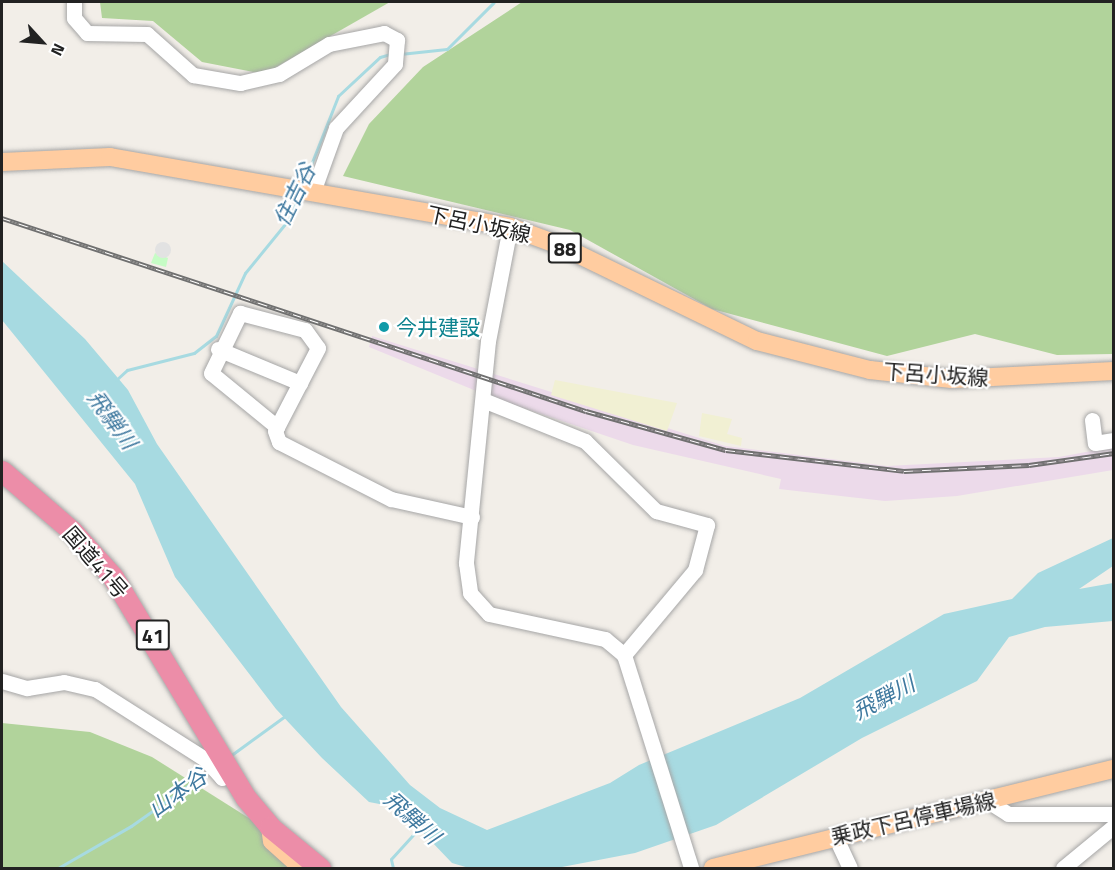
<!DOCTYPE html>
<meta charset="utf-8">
<style>
body{margin:0}
#map{position:relative;width:1115px;height:870px;overflow:hidden;background:#f2eee8;font-family:"Titillium Web","Noto Sans JP",sans-serif}
div>[style]{position:absolute}
[style*='--x']{left:calc(var(--x)*1px);top:calc(var(--y)*1px);width:calc(var(--w)*1px);rotate:calc(var(--a)*1deg)}
.industrial>*{inset:0;background:#ecdaea}
.farmland>*{inset:0;background:#f1f0d3}
.forest>*{inset:0;background:#b1d39b}
.park>*{inset:0;background:#c6fcc5}
.parking>*{inset:0;background:#e2e2e2}
.round{border-radius:50%}
.water>*{inset:0;background:#a7dae1}
.stream>*{height:3px;margin:-1.5px;padding:0 1.5px;transform-origin:1.5px;border-radius:1.5px;background:#a7dae1}
.roads{filter:drop-shadow(0 0 2px #a6a6a6) drop-shadow(0 0 2px #a6a6a6)}
.minor>*{height:15px;margin:-7.5px;padding:0 7.5px;transform-origin:7.5px;border-radius:7.5px;background:#fff}
.major>*{height:18px;margin:-9px;padding:0 9px;transform-origin:9px;border-radius:9px;background:#ffcca0}
.highway>*{height:21px;margin:-10.5px;padding:0 10.5px;transform-origin:10.5px;border-radius:10.5px;background:#ec8da8}
.rail>*{height:5px;margin-top:-2.5px;transform-origin:0;background:repeating-linear-gradient(90deg,#fff 0 9px,#707070 0 18px);box-sizing:border-box;border-block:2px solid #707070}
.dots>*{width:16px;height:16px;translate:-50% -50%;box-sizing:border-box;border:3px solid #fff;border-radius:50%}
span{translate:-50% -50%;white-space:nowrap;text-align:center;line-height:1.15;-webkit-text-stroke:4.5px #fff;paint-order:stroke}
.shield-label span{padding:2px 4px;background:#fff;border:2px solid;border-radius:4px;-webkit-text-stroke-width:0}
.shield-label{font-size:20px;color:#222;font-weight:700}
.street-label{font-size:21px;color:#222}
.culture-label{font-size:21px;color:#0d838f}
.left{translate:0 -50%;text-align:left}
.water-label{font-size:22px;color:#3f799f;font-style:italic}
.frame{position:absolute;inset:0;border:3px solid #222;pointer-events:none}
.north{position:absolute;left:12px;top:12px;width:60px;height:60px;-webkit-text-stroke:4px #fff;paint-order:stroke;rotate:116deg;font-size:16px;font-weight:700;line-height:24px;text-align:center;color:#222}
.north::after{content:'';display:block;margin:auto;width:21px;height:27px;background:#222;clip-path:polygon(50% 0,100% 100%,50% 72%,0 100%)}
</style>
<div id="map">
<div class="industrial">
<div style="clip-path:polygon(372px 336px,725px 446px,887px 466px,1059px 457px,1113px 447px,1113px 470px,957px 496px,885px 501px,779px 489px,781px 479px,633px 445px,491px 397px,369px 347px)"></div>
</div>
<div class="farmland">
<div style="clip-path:polygon(555px 380px,677px 403px,667px 431px,551px 395px)"></div>
<div style="clip-path:polygon(702px 413px,732px 419px,727px 434px,742px 438px,741px 446px,699px 436px)"></div>
</div>
<div class="forest">
<div style="clip-path:polygon(100px 2px,390px 2px,264px 74px,202px 62px,153px 21px,102px 18px)"></div>
<div style="clip-path:polygon(522px 2px,1113px 2px,1113px 354px,1057px 355px,975px 334px,887px 356px,712px 309px,570px 230px,343px 176px,369px 124px,423px 67px)"></div>
<div style="clip-path:polygon(2px 723px,90px 732px,152px 757px,328px 868px,2px 868px)"></div>
</div>
<div class="park">
<div style="clip-path:polygon(155px 253px,168px 258px,166px 267px,151px 263px)"></div>
</div>
<div class="parking">
<div class="round" style="left:155px;top:242px;width:16px;height:16px"></div>
</div>
<div class="water">
<div style="clip-path:polygon(2px 261px,85px 339px,128px 390px,157px 444px,341px 707px,410px 785px,440px 808px,487px 830px,610px 783px,639px 765px,800px 698px,944px 614px,1012px 599px,1038px 573px,1113px 538px,1113px 566px,1079px 589px,1113px 583px,1113px 621px,1045px 627px,1009px 637px,977px 681px,862px 738px,716px 825px,635px 853px,562px 867px,469px 868px,452px 863px,409px 818px,395px 807px,369px 802px,322px 758px,276px 709px,175px 577px,135px 484px,2px 320px)"></div>
</div>
<div class="stream">
<div style="--x:400;--y:54;--w:47;--a:-6.1"></div>
<div style="--x:447;--y:49;--w:66;--a:-45"></div>
<div style="--x:303;--y:185;--w:96;--a:-68.5"></div>
<div style="--x:338;--y:96;--w:57;--a:-42.9"></div>
<div style="--x:380;--y:57;--w:10;--a:-17"></div>
<div style="--x:116;--y:380;--w:15;--a:-42"></div>
<div style="--x:127;--y:370;--w:69;--a:-14.2"></div>
<div style="--x:194;--y:353;--w:28;--a:-38"></div>
<div style="--x:216;--y:336;--w:69;--a:-65.3"></div>
<div style="--x:245;--y:273;--w:70;--a:-50.8"></div>
<div style="--x:289;--y:219;--w:24;--a:-66"></div>
<div style="--x:230;--y:756;--w:68;--a:-36"></div>
<div style="--x:58;--y:868;--w:84;--a:-29.9"></div>
<div style="--x:131;--y:826;--w:97;--a:-35.3"></div>
<div style="--x:393;--y:868;--w:9;--a:-103"></div>
<div style="--x:391;--y:859;--w:43;--a:-47.8"></div>
</div>
<div class="roads">
<div class="minor">
<div style="--x:74;--y:2;--w:16;--a:90"></div>
<div style="--x:74;--y:18;--w:20;--a:49"></div>
<div style="--x:87;--y:33;--w:60;--a:1"></div>
<div style="--x:147;--y:34;--w:62;--a:41.7"></div>
<div style="--x:193;--y:75;--w:48;--a:9.7"></div>
<div style="--x:240;--y:83;--w:40;--a:-13"></div>
<div style="--x:279;--y:74;--w:58;--a:-31"></div>
<div style="--x:329;--y:44;--w:56;--a:-11.3"></div>
<div style="--x:384;--y:33;--w:15;--a:28"></div>
<div style="--x:397;--y:40;--w:24;--a:95"></div>
<div style="--x:395;--y:64;--w:87;--a:132.7"></div>
<div style="--x:336;--y:128;--w:68;--a:109.8"></div>
<div style="--x:510;--y:227;--w:116;--a:100.9"></div>
<div style="--x:488;--y:341;--w:223;--a:95.7"></div>
<div style="--x:466;--y:563;--w:30;--a:82"></div>
<div style="--x:470;--y:593;--w:28;--a:48"></div>
<div style="--x:489;--y:614;--w:119;--a:12.2"></div>
<div style="--x:605;--y:639;--w:25;--a:40"></div>
<div style="--x:624;--y:655;--w:223;--a:72.5"></div>
<div style="--x:218;--y:349;--w:89;--a:22.5"></div>
<div style="--x:483;--y:400;--w:110;--a:21.9"></div>
<div style="--x:585;--y:441;--w:100;--a:44.6"></div>
<div style="--x:656;--y:511;--w:53;--a:15.4"></div>
<div style="--x:707;--y:525;--w:47;--a:104.9"></div>
<div style="--x:695;--y:570;--w:111;--a:129.9"></div>
<div style="--x:1092;--y:420;--w:23;--a:83"></div>
<div style="--x:1095;--y:443;--w:19;--a:-9"></div>
<div style="--x:277;--y:427;--w:85;--a:-140.7"></div>
<div style="--x:211;--y:373;--w:67;--a:-64.2"></div>
<div style="--x:240;--y:313;--w:67;--a:14.7"></div>
<div style="--x:305;--y:330;--w:22;--a:54"></div>
<div style="--x:318;--y:348;--w:89;--a:117.4"></div>
<div style="--x:277;--y:427;--w:4;--a:117"></div>
<div style="--x:275;--y:431;--w:12;--a:70"></div>
<div style="--x:279;--y:442;--w:126;--a:27"></div>
<div style="--x:391;--y:499;--w:83;--a:12.5"></div>
<div style="--x:2;--y:681;--w:26;--a:16"></div>
<div style="--x:27;--y:688;--w:37;--a:-9"></div>
<div style="--x:64;--y:682;--w:32;--a:13"></div>
<div style="--x:95;--y:689;--w:130;--a:32.5"></div>
<div style="--x:205;--y:759;--w:25;--a:48"></div>
<div style="--x:222;--y:778;--w:10;--a:-24"></div>
<div style="--x:986;--y:800;--w:26;--a:32"></div>
<div style="--x:1008;--y:814;--w:106;--a:0"></div>
<div style="--x:835;--y:836;--w:35;--a:65"></div>
<div style="--x:1063;--y:868;--w:66;--a:-39.5"></div>
</div>
<div class="major">
<div style="--x:2;--y:162;--w:108;--a:-2.7"></div>
<div style="--x:110;--y:157;--w:406;--a:9.9"></div>
<div style="--x:510;--y:227;--w:52;--a:20.2"></div>
<div style="--x:559;--y:245;--w:220;--a:25.9"></div>
<div style="--x:757;--y:341;--w:117;--a:14.4"></div>
<div style="--x:870;--y:370;--w:82;--a:6.3"></div>
<div style="--x:952;--y:379;--w:162;--a:-2.8"></div>
<div style="--x:270;--y:827;--w:14;--a:82"></div>
<div style="--x:272;--y:841;--w:40;--a:42"></div>
<div style="--x:713;--y:868;--w:413;--a:-13.9"></div>
</div>
<div class="highway">
<div style="--x:2;--y:471;--w:92;--a:40.6"></div>
<div style="--x:72;--y:531;--w:62;--a:48.3"></div>
<div style="--x:113;--y:577;--w:258;--a:59"></div>
<div style="--x:246;--y:798;--w:38;--a:50"></div>
<div style="--x:270;--y:827;--w:65;--a:39.4"></div>
</div>
</div>
<div class="rail">
<div style="--x:2;--y:218;--w:615;--a:18.29"></div>
<div style="--x:586;--y:411;--w:145;--a:15.6"></div>
<div style="--x:726;--y:450;--w:179;--a:6.7"></div>
<div style="--x:904;--y:471;--w:125;--a:-2.7"></div>
<div style="--x:1029;--y:465;--w:86;--a:-8"></div>
</div>
<div class="dots">
<div style="left:384px;top:327px;background:#0f9aa8"></div>
</div>
<div class="shield-label">
<span style="left:565px;top:248px">88</span>
<span style="left:153px;top:635px">41</span>
</div>
<div class="street-label">
<span style="left:479px;top:224px;rotate:12deg">下呂小坂線</span>
<span style="left:936px;top:374px;rotate:4deg">下呂小坂線</span>
<span style="left:96px;top:562px;rotate:49deg">国道41号</span>
<span style="left:913px;top:818px;rotate:-13deg">乗政下呂停車場線</span>
</div>
<div class="culture-label">
<span class="left" style="left:396px;top:327px">今井建設</span>
</div>
<div class="water-label">
<span style="left:295px;top:195px;rotate:-64deg">住吉谷</span>
<span style="left:112px;top:420px;rotate:54deg">飛騨川</span>
<span style="left:884px;top:698px;rotate:-28deg">飛騨川</span>
<span style="left:178px;top:793px;rotate:-36deg">山本谷</span>
<span style="left:412px;top:818px;rotate:42deg">飛騨川</span>
</div>
<div class="frame"></div>
<div class="north">N</div>
</div>
